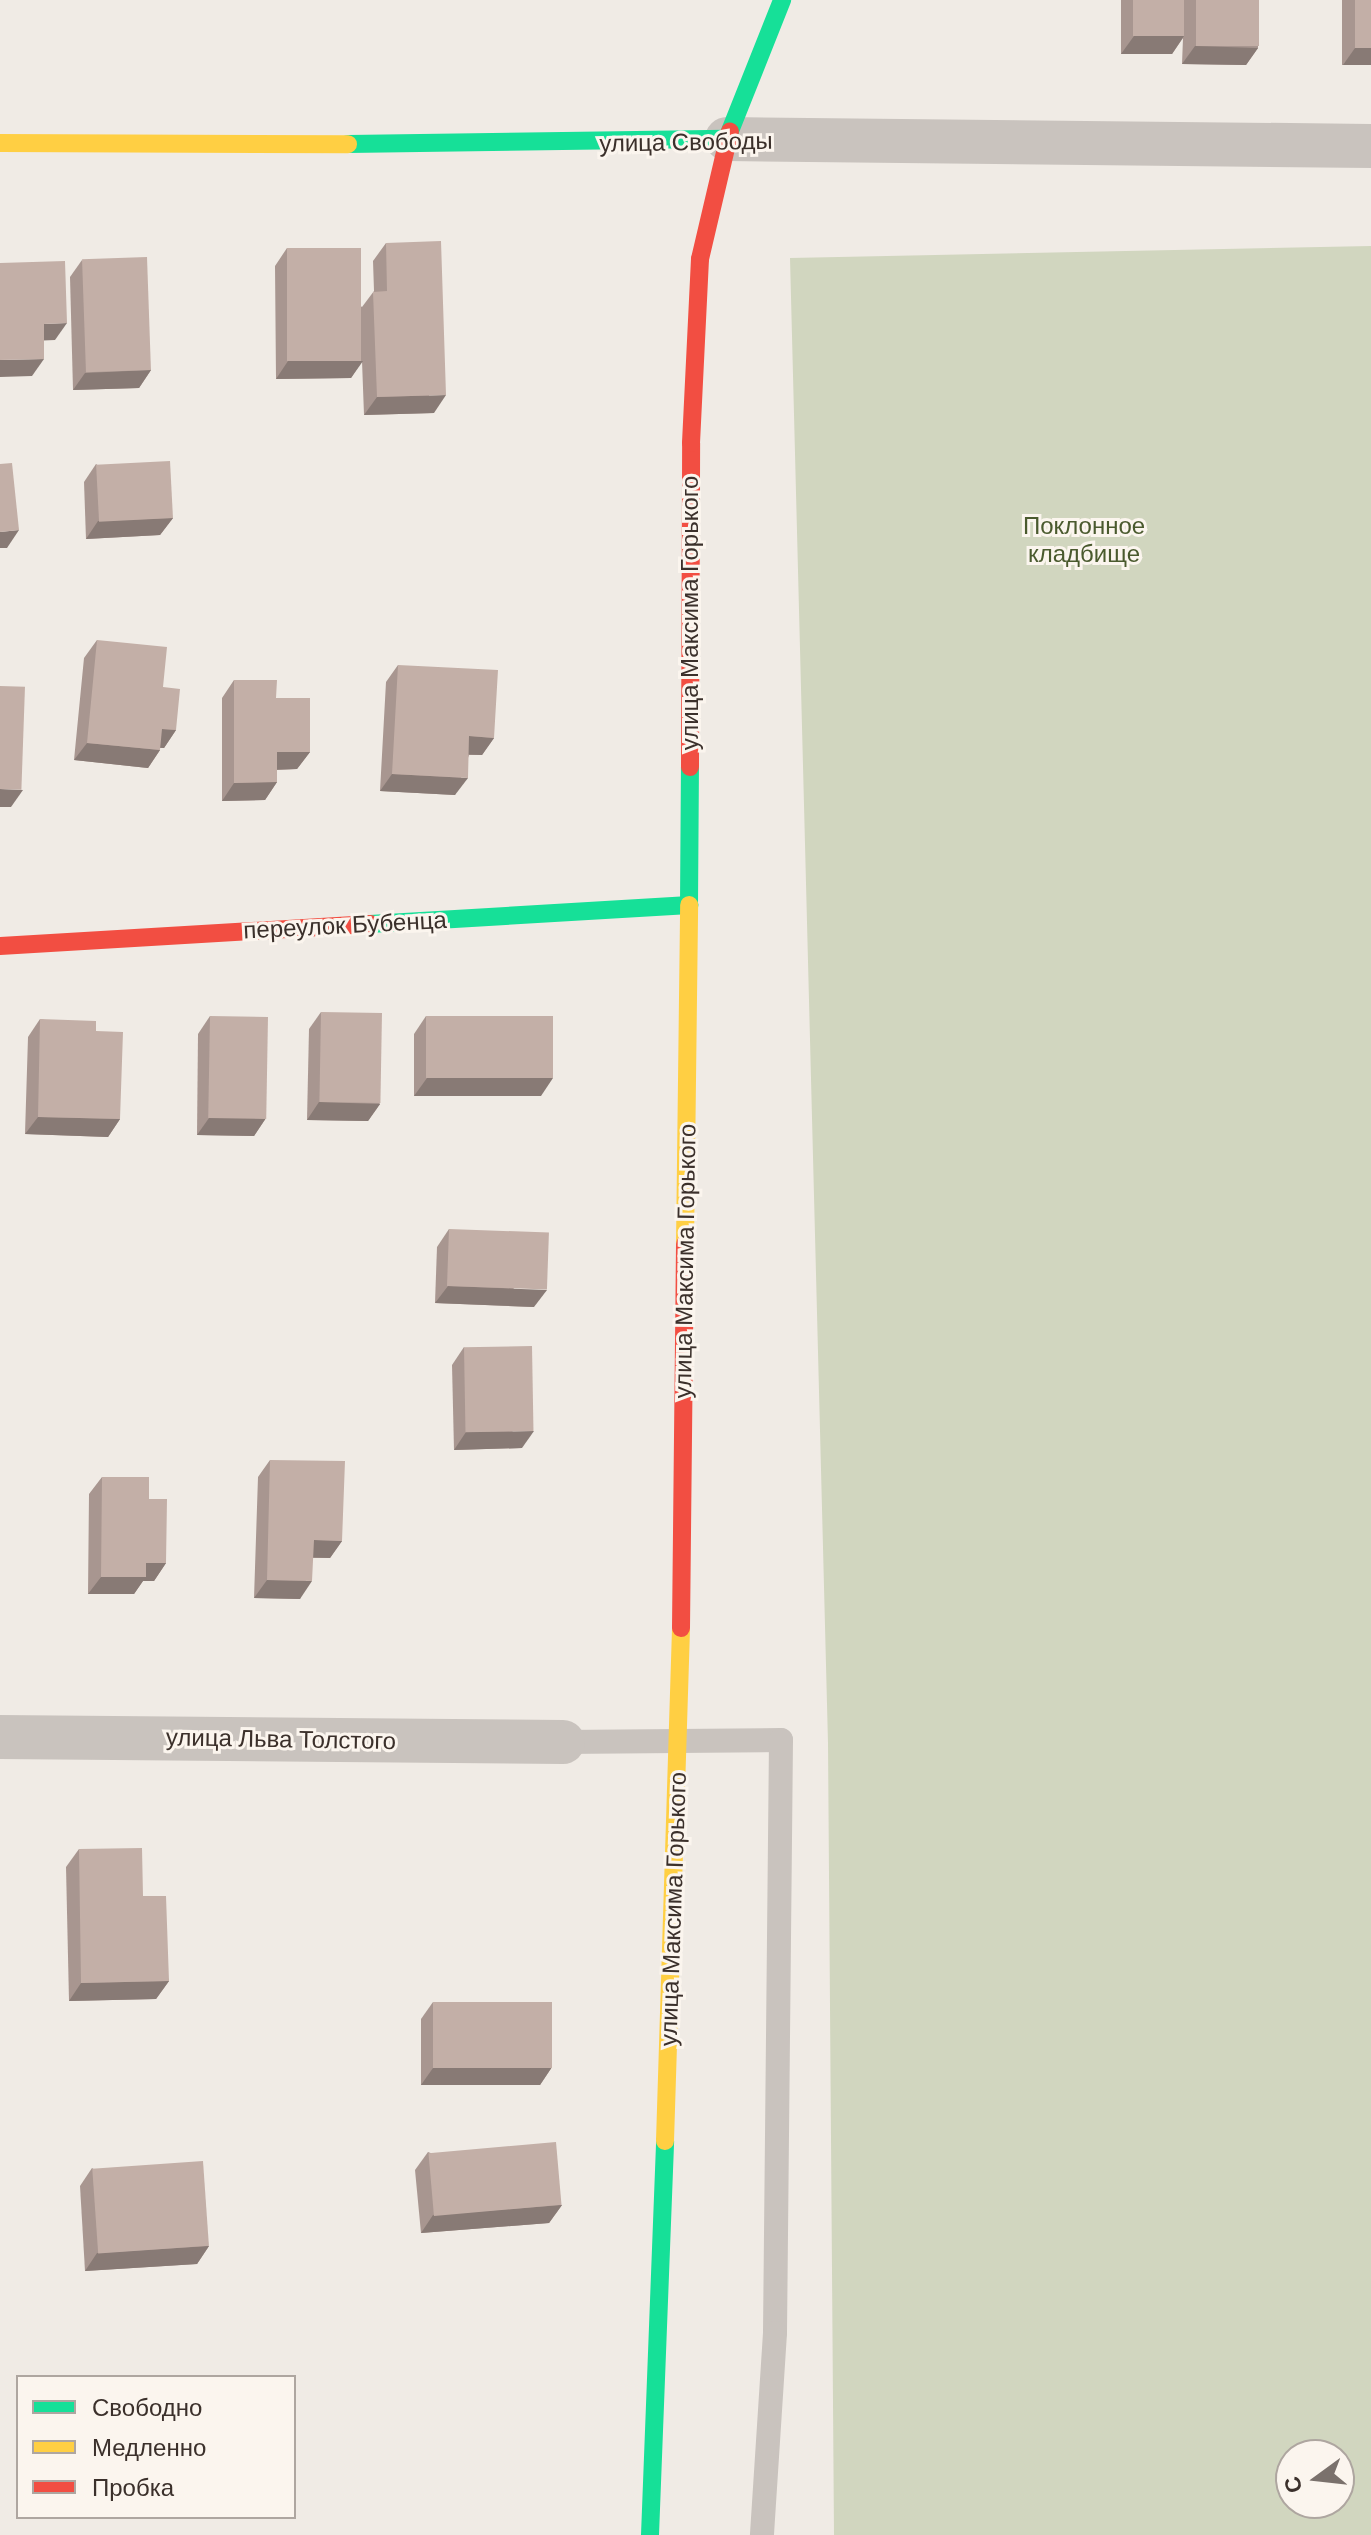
<!DOCTYPE html>
<meta charset="utf-8">
<style>
body{margin:0}
#map{position:relative;width:1371px;height:2535px;overflow:hidden;background:#f0ebe5;font-family:"DM Sans",sans-serif}
div>[style]{position:absolute}
[style*='--x']{left:calc(var(--x)*1px);top:calc(var(--y)*1px);width:calc(var(--w)*1px);rotate:calc(var(--a)*1deg)}
.green>*{inset:0;background:#d1d6bf}
.lane>*{height:24px;margin:-12px;padding:0 12px;transform-origin:12px;border-radius:12px;background:#c9c3be}
.street>*{height:44px;margin:-22px;padding:0 22px;transform-origin:22px;border-radius:22px;background:#c9c3be}
.fast>*{height:18px;margin:-9px;padding:0 9px;transform-origin:9px;border-radius:9px;background:#16e098}
.slow>*{height:18px;margin:-9px;padding:0 9px;transform-origin:9px;border-radius:9px;background:#ffcf43}
.jam>*{height:18px;margin:-9px;padding:0 9px;transform-origin:9px;border-radius:9px;background:#f24e42}
.fast-bridge>*{height:18px;margin:-9px;padding:0 9px;transform-origin:9px;border-radius:9px;background:#16e098}
.slow-bridge>*{height:18px;margin:-9px;padding:0 9px;transform-origin:9px;border-radius:9px;background:#ffcf43}
.jam-bridge>*{height:18px;margin:-9px;padding:0 9px;transform-origin:9px;border-radius:9px;background:#f24e42}
.wall>*{inset:0;background:#a89690;transform-origin:0 0}
.shaded-wall>*{inset:0;background:#887a75}
.building>*{inset:0;background:#c3afa7;transform-origin:0 0}
span{translate:-50% -50%;white-space:nowrap;text-align:center;line-height:1.15;-webkit-text-stroke:6px #fbf5ee;paint-order:stroke}
.street-label{font-size:24px;color:#3b302b}
.park-label{font-size:24px;color:#4a5a2e}
.legend{position:absolute;left:16px;top:2375px;width:280px;height:144px;box-sizing:border-box;background:#fbf5ee;border:2px solid #aea6a0;margin:0;padding:10px 14px;list-style:none;font-size:24px;color:#3b302b}
.legend li{display:flex;align-items:center;gap:16px;height:40px}
.legend b{width:40px;border:2px solid #aea6a0}
.north{position:absolute;left:1275px;top:2439px;width:80px;height:80px;box-sizing:border-box;background:#fbf5ee;border:2px solid #aea6a0;border-radius:50%;rotate:255deg;font-size:22px;font-weight:700;line-height:32px;text-align:center;color:#3b302b}
.north::after{content:'';display:block;margin:auto;width:28px;height:36px;background:#7a716c;clip-path:polygon(50% 0,100% 100%,50% 72%,0 100%)}
</style>
<div id="map">
<div class="green">
<div style="clip-path:polygon(evenodd,1371px 246px,1371px 2535px,834px 2535px,828px 1743px,790px 258px,1371px 246px,1291px 2455px,1339px 2455px,1339px 2503px,1291px 2503px,1291px 2455px)"></div>
</div>
<div class="lane">
<div style="--x:563;--y:1742;--w:218;--a:-0.5"></div>
<div style="--x:781;--y:1740;--w:593;--a:90.58"></div>
<div style="--x:775;--y:2333;--w:202;--a:93.7"></div>
</div>
<div class="street">
<div style="--x:727;--y:139;--w:644;--a:0.62"></div>
<div style="--x:0;--y:1737;--w:563;--a:0.51"></div>
</div>
<div class="fast">
<div style="--x:730;--y:131;--w:141;--a:-68.3"></div>
<div style="--x:348;--y:144;--w:379;--a:-0.8"></div>
<div style="--x:370;--y:924;--w:320;--a:-3.4"></div>
<div style="--x:689;--y:905;--w:138;--a:-89.6"></div>
</div>
<div class="slow">
<div style="--x:0;--y:143;--w:348;--a:0.2"></div>
</div>
<div class="jam">
<div style="--x:690;--y:767;--w:324;--a:-89.8"></div>
<div style="--x:691;--y:443;--w:184;--a:-87.2"></div>
<div style="--x:700;--y:259;--w:131;--a:-76.8"></div>
<div style="--x:0;--y:946;--w:371;--a:-3.4"></div>
</div>
<div class="fast-bridge">
<div style="--x:650;--y:2535;--w:394;--a:-87.8"></div>
</div>
<div class="slow-bridge">
<div style="--x:685;--y:1244;--w:339;--a:-89.3"></div>
<div style="--x:665;--y:2141;--w:513;--a:-88.21"></div>
</div>
<div class="jam-bridge">
<div style="--x:681;--y:1628;--w:384;--a:-89.4"></div>
</div>
<div class="wall">
<div style="clip-path:polygon(1121px 0,1259px 0,1258px 48px,1246px 65px,1182px 64px,1183px 38px,1172px 54px,1121px 54px)"></div>
<div style="left:1342px;top:0;width:29px;height:65px"></div>
<div style="clip-path:polygon(386px 243px,434px 413px,364px 415px,362px 361px,351px 378px,276px 379px,275px 266px,287px 248px,362px 307px,374px 291px,373px 261px)"></div>
<div style="clip-path:polygon(82px 260px,151px 370px,139px 388px,73px 390px,70px 277px)"></div>
<div style="clip-path:polygon(96px 464px,173px 518px,160px 535px,86px 539px,84px 482px)"></div>
<div style="clip-path:polygon(97px 640px,163px 687px,176px 730px,164px 748px,160px 748px,160px 750px,148px 768px,74px 760px,84px 658px)"></div>
<div style="clip-path:polygon(398px 665px,494px 738px,482px 755px,469px 755px,455px 795px,380px 791px,386px 682px)"></div>
<div style="clip-path:polygon(234px 680px,276px 698px,310px 752px,297px 769px,277px 770px,277px 782px,265px 800px,222px 801px,222px 698px)"></div>
<div style="clip-path:polygon(321px 1012px,380px 1104px,368px 1121px,307px 1120px,309px 1029px)"></div>
<div style="clip-path:polygon(210px 1016px,266px 1118px,254px 1136px,197px 1135px,198px 1034px)"></div>
<div style="clip-path:polygon(426px 1016px,541px 1096px,414px 1096px,414px 1034px)"></div>
<div style="clip-path:polygon(40px 1019px,96px 1031px,120px 1119px,108px 1137px,25px 1134px,28px 1037px)"></div>
<div style="clip-path:polygon(449px 1229px,534px 1307px,435px 1303px,437px 1247px)"></div>
<div style="clip-path:polygon(464px 1347px,522px 1448px,454px 1450px,452px 1365px)"></div>
<div style="clip-path:polygon(270px 1460px,342px 1541px,330px 1558px,313px 1558px,300px 1599px,254px 1598px,258px 1477px)"></div>
<div style="clip-path:polygon(102px 1477px,149px 1499px,166px 1563px,154px 1581px,143px 1581px,134px 1594px,88px 1594px,89px 1494px)"></div>
<div style="clip-path:polygon(79px 1849px,143px 1896px,169px 1981px,156px 1999px,69px 2001px,66px 1867px)"></div>
<div style="clip-path:polygon(433px 2002px,552px 2067px,540px 2085px,421px 2085px,421px 2019px)"></div>
<div style="clip-path:polygon(428px 2152px,562px 2205px,549px 2223px,421px 2233px,415px 2170px)"></div>
<div style="clip-path:polygon(92px 2168px,209px 2246px,197px 2264px,85px 2271px,80px 2186px)"></div>
</div>
<div class="shaded-wall">
<div style="clip-path:polygon(1134px 36px,1184px 36px,1172px 54px,1121px 54px)"></div>
<div style="clip-path:polygon(1195px 46px,1258px 48px,1246px 65px,1182px 64px)"></div>
<div style="clip-path:polygon(1355px 48px,1371px 48px,1371px 65px,1343px 65px)"></div>
<div style="clip-path:polygon(67px 323px,55px 340px,31px 341px,44px 324px)"></div>
<div style="clip-path:polygon(44px 359px,32px 376px,0 377px,0 360px)"></div>
<div style="clip-path:polygon(288px 361px,363px 361px,351px 378px,276px 379px)"></div>
<div style="clip-path:polygon(151px 370px,139px 388px,73px 390px,85px 373px)"></div>
<div style="clip-path:polygon(446px 395px,434px 413px,364px 415px,377px 397px)"></div>
<div style="clip-path:polygon(173px 518px,160px 535px,86px 539px,98px 521px)"></div>
<div style="clip-path:polygon(19px 530px,7px 548px,0 548px,0 532px)"></div>
<div style="clip-path:polygon(162px 729px,176px 730px,164px 748px,150px 747px)"></div>
<div style="clip-path:polygon(469px 736px,494px 738px,482px 755px,457px 754px)"></div>
<div style="clip-path:polygon(87px 743px,160px 750px,148px 768px,74px 760px)"></div>
<div style="clip-path:polygon(277px 752px,310px 752px,297px 769px,265px 770px)"></div>
<div style="clip-path:polygon(392px 774px,468px 778px,455px 795px,380px 791px)"></div>
<div style="clip-path:polygon(277px 782px,265px 800px,222px 801px,234px 783px)"></div>
<div style="clip-path:polygon(0 789px,23px 790px,11px 807px,0 807px)"></div>
<div style="clip-path:polygon(427px 1078px,553px 1078px,541px 1096px,414px 1096px)"></div>
<div style="clip-path:polygon(319px 1102px,380px 1104px,368px 1121px,307px 1120px)"></div>
<div style="clip-path:polygon(38px 1117px,120px 1119px,108px 1137px,25px 1134px)"></div>
<div style="clip-path:polygon(209px 1118px,266px 1118px,254px 1136px,197px 1135px)"></div>
<div style="clip-path:polygon(448px 1286px,547px 1290px,534px 1307px,435px 1303px)"></div>
<div style="clip-path:polygon(534px 1431px,522px 1448px,454px 1450px,466px 1432px)"></div>
<div style="clip-path:polygon(314px 1540px,342px 1541px,330px 1558px,302px 1557px)"></div>
<div style="clip-path:polygon(146px 1563px,166px 1563px,154px 1581px,143px 1581px,134px 1594px,88px 1594px,101px 1577px)"></div>
<div style="clip-path:polygon(267px 1580px,312px 1581px,300px 1599px,254px 1598px)"></div>
<div style="clip-path:polygon(169px 1981px,156px 1999px,69px 2001px,81px 1983px)"></div>
<div style="clip-path:polygon(552px 2067px,540px 2085px,421px 2085px,433px 2068px)"></div>
<div style="clip-path:polygon(562px 2205px,549px 2223px,421px 2233px,433px 2215px)"></div>
<div style="clip-path:polygon(209px 2246px,197px 2264px,85px 2271px,97px 2253px)"></div>
</div>
<div class="building">
<div style="left:1133px;top:0;width:51px;height:36px"></div>
<div style="left:1196px;top:0;width:63px;height:46px"></div>
<div style="left:1355px;top:0;width:16px;height:48px"></div>
<div style="clip-path:polygon(441px 241px,446px 395px,377px 397px,373px 292px,387px 291px,386px 243px)"></div>
<div style="left:287px;top:248px;width:74px;height:113px"></div>
<div style="left:147px;top:257px;width:113px;height:65px;rotate:88deg"></div>
<div style="clip-path:polygon(65px 261px,67px 323px,44px 324px,44px 359px,0 360px,0 263px)"></div>
<div style="left:170px;top:461px;width:57px;height:74px;rotate:87deg"></div>
<div style="clip-path:polygon(12px 463px,19px 530px,0 532px,0 464px)"></div>
<div style="clip-path:polygon(97px 640px,167px 647px,163px 687px,180px 689px,176px 730px,162px 729px,160px 750px,87px 743px)"></div>
<div style="clip-path:polygon(398px 665px,498px 670px,494px 738px,469px 736px,468px 778px,392px 774px)"></div>
<div style="clip-path:polygon(234px 680px,277px 680px,276px 698px,310px 698px,310px 752px,277px 752px,277px 782px,234px 783px)"></div>
<div style="left:0;top:686px;width:25px;height:103px;rotate:2deg"></div>
<div style="left:321px;top:1012px;width:61px;height:90px;rotate:1deg"></div>
<div style="left:210px;top:1016px;width:58px;height:102px;rotate:1deg"></div>
<div style="left:426px;top:1016px;width:127px;height:62px"></div>
<div style="clip-path:polygon(40px 1019px,96px 1021px,96px 1031px,123px 1032px,120px 1119px,38px 1117px)"></div>
<div style="left:449px;top:1229px;width:100px;height:57px;rotate:2deg"></div>
<div style="left:532px;top:1346px;width:85px;height:68px;rotate:89deg"></div>
<div style="clip-path:polygon(270px 1460px,345px 1461px,342px 1541px,314px 1540px,312px 1581px,267px 1580px)"></div>
<div style="clip-path:polygon(102px 1477px,149px 1477px,149px 1499px,167px 1499px,166px 1563px,146px 1563px,146px 1577px,101px 1577px)"></div>
<div style="clip-path:polygon(142px 1848px,143px 1896px,166px 1896px,169px 1981px,81px 1983px,79px 1849px)"></div>
<div style="left:433px;top:2002px;width:119px;height:66px"></div>
<div style="left:556px;top:2142px;width:63px;height:128px;rotate:85deg"></div>
<div style="left:203px;top:2161px;width:85px;height:111px;rotate:86deg"></div>
</div>
<div class="street-label">
<span style="left:686px;top:142px;rotate:-1deg">улица Свободы</span>
<span style="left:690px;top:613px;rotate:-90deg">улица Максима Горького</span>
<span style="left:345px;top:925px;rotate:-3deg">переулок Бубенца</span>
<span style="left:685px;top:1261px;rotate:-89deg">улица Максима Горького</span>
<span style="left:281px;top:1739px;rotate:1deg">улица Льва Толстого</span>
<span style="left:673px;top:1909px;rotate:-88deg">улица Максима Горького</span>
</div>
<div class="park-label">
<span style="left:1084px;top:540px">Поклонное<br>кладбище</span>
</div>
<ul class="legend">
<li><b style="height:10px;background:#16e098"></b>Свободно</li>
<li><b style="height:10px;background:#ffcf43"></b>Медленно</li>
<li><b style="height:10px;background:#f24e42"></b>Пробка</li>
</ul>
<div class="north">С</div>
</div>
